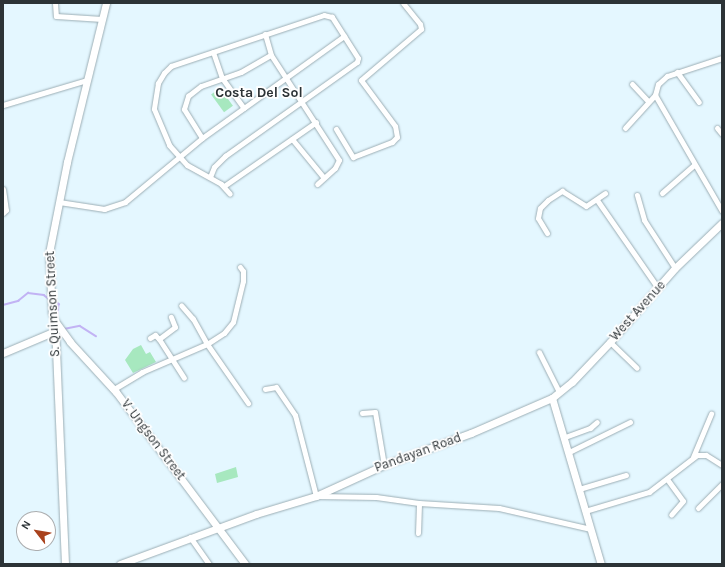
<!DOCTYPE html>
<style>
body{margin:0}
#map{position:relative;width:725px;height:567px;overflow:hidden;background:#e4f7ff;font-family:Karla,sans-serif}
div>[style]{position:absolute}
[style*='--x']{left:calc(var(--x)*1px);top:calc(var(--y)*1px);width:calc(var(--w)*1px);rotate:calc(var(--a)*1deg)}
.green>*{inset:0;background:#a7e8bf;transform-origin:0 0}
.stream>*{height:1.5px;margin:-0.75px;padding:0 0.75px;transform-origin:0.75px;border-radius:0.75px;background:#c2b3f4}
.roads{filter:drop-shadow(0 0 1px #9caeb5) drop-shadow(0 0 1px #9caeb5)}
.street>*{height:5px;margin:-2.5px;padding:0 2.5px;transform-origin:2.5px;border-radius:2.5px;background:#fff}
.secondary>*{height:7px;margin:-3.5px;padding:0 3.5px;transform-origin:3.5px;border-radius:3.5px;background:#fff}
span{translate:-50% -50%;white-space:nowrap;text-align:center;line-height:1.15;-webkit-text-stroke:3.5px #fff;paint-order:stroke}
.street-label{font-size:13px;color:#2c3336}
.neighbourhood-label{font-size:14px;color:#2c3336;font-weight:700}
.frame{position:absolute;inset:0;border:4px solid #2c3336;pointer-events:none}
.north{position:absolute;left:16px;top:511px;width:40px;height:40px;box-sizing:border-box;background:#fff;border:1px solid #abadaf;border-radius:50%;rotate:301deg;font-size:11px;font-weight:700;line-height:16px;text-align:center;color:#2c3336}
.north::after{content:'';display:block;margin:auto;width:14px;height:18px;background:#a9421d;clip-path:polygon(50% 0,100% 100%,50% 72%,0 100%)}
</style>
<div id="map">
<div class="green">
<div style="left:220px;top:88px;width:22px;height:11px;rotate:54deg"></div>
<div style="clip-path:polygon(141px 345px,146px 354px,150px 352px,156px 362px,133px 373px,125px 360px,133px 349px)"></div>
<div style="clip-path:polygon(236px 467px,238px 477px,217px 483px,215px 474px)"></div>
</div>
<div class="stream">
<div style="--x:55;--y:300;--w:6;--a:45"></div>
<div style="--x:59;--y:304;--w:16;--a:94"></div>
<div style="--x:3;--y:305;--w:16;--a:-15"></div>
<div style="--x:18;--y:301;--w:13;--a:-39"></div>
<div style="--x:28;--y:293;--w:16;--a:7"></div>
<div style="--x:44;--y:295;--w:6;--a:39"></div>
<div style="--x:64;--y:329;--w:16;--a:-11"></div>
<div style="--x:80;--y:326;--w:19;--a:32"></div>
</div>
<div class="roads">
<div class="street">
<div style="--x:55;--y:3;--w:13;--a:86"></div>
<div style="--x:56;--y:16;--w:46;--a:3.7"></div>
<div style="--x:265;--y:34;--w:22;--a:74"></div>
<div style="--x:271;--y:55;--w:125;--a:57.1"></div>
<div style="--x:339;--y:160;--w:9;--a:117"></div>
<div style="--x:335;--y:168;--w:24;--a:138"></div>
<div style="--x:213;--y:52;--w:28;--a:71"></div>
<div style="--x:222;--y:78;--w:37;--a:54"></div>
<div style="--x:722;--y:58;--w:58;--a:161.9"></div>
<div style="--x:667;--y:76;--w:12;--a:138"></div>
<div style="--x:658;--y:84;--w:11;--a:105"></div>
<div style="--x:655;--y:95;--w:134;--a:60"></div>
<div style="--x:677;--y:72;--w:37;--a:54"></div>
<div style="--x:632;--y:84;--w:23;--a:47"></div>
<div style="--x:3;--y:105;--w:88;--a:-16.6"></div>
<div style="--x:625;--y:128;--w:45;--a:-47.7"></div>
<div style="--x:717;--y:128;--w:8;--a:50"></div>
<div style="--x:336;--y:129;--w:33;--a:59"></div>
<div style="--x:353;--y:157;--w:42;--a:-21"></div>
<div style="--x:392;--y:142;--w:7;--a:-45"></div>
<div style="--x:397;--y:137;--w:11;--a:-100"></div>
<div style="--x:395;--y:126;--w:57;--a:-126.5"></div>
<div style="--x:361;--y:80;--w:79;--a:-40.4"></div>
<div style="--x:421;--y:29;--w:5;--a:-101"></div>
<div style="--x:420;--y:24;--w:27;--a:-129"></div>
<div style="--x:202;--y:138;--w:34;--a:-122"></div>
<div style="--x:184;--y:109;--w:14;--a:-73"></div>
<div style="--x:188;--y:96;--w:16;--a:-38"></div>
<div style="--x:201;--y:86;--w:42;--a:-19.3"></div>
<div style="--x:241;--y:72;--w:34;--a:-30"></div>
<div style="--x:292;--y:139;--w:50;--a:50.6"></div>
<div style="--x:210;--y:177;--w:11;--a:-68"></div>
<div style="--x:214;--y:167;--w:16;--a:-45"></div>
<div style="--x:225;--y:156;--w:162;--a:-35.5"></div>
<div style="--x:357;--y:62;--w:4;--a:-76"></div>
<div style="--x:358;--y:58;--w:49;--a:-122.4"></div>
<div style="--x:332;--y:17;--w:8;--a:-166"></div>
<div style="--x:324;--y:15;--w:161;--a:161.6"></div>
<div style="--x:171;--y:66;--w:10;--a:135"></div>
<div style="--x:164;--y:73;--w:12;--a:121"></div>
<div style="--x:158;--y:83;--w:26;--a:99"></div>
<div style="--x:154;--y:109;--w:39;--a:67"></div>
<div style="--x:169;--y:145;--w:27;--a:48"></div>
<div style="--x:187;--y:165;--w:39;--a:29"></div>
<div style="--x:221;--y:184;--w:13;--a:48"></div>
<div style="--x:224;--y:186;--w:112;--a:-34.8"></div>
<div style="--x:3;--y:189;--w:21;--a:82"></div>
<div style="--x:6;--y:210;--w:4;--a:135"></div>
<div style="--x:662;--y:193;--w:43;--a:-41.2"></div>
<div style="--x:637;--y:195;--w:26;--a:74"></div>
<div style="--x:644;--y:220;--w:57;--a:57.1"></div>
<div style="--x:597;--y:200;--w:107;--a:55.3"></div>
<div style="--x:59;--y:202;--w:46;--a:8.8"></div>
<div style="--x:104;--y:209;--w:22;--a:-18"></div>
<div style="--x:125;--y:202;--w:100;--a:-39.7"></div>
<div style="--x:202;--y:138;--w:175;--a:-35.7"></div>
<div style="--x:547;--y:233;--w:17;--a:-121"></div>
<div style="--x:538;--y:218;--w:10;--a:-79"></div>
<div style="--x:540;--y:208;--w:11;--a:-45"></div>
<div style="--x:548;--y:200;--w:17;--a:-33"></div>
<div style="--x:562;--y:191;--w:28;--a:32"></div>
<div style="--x:586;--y:206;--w:23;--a:-34"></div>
<div style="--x:240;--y:267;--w:5;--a:53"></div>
<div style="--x:243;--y:271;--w:10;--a:90"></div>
<div style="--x:243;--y:281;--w:42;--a:103.7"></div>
<div style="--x:233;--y:322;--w:14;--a:129"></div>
<div style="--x:224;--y:333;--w:20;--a:147"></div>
<div style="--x:207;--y:344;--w:72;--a:55.2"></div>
<div style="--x:150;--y:338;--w:6;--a:-31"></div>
<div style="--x:155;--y:335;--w:6;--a:45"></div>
<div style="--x:159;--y:339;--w:46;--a:57.3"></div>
<div style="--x:159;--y:339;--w:20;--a:-37"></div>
<div style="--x:175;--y:327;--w:11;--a:-112"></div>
<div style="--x:610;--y:342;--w:37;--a:44"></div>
<div style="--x:539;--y:352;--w:45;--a:63.4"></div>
<div style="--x:114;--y:389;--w:33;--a:-31"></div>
<div style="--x:142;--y:372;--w:71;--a:-23.3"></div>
<div style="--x:207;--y:344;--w:29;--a:-119"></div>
<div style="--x:193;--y:319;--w:18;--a:-131"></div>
<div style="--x:265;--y:389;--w:11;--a:-10"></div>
<div style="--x:276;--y:387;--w:34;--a:56"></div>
<div style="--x:295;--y:415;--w:84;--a:75.5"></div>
<div style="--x:316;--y:496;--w:60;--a:1"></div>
<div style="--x:376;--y:497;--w:43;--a:7.9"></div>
<div style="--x:419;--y:503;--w:80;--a:3.6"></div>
<div style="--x:499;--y:508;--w:94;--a:12.9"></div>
<div style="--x:362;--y:413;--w:13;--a:-4"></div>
<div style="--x:375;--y:412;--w:54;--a:80.4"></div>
<div style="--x:565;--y:437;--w:27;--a:-20"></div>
<div style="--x:590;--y:428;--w:9;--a:-41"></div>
<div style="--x:569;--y:452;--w:68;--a:-26.2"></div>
<div style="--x:693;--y:457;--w:47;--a:-67.3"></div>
<div style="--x:667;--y:479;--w:27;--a:54"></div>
<div style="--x:683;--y:501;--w:18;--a:131"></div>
<div style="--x:579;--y:489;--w:49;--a:-16.6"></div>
<div style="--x:698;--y:508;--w:34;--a:-45"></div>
<div style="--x:585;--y:511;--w:67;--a:-16.5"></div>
<div style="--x:649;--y:492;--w:61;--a:-37.6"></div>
<div style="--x:697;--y:455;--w:9;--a:0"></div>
<div style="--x:706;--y:455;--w:19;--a:32"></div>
<div style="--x:418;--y:533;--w:30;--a:-88"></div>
<div style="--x:190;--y:537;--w:33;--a:55"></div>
</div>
<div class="secondary">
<div style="--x:55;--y:321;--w:26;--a:54"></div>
<div style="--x:70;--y:342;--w:68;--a:47.4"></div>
<div style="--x:116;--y:392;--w:215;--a:53.1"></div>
<div style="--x:3;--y:353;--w:56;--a:-22.9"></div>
<div style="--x:552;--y:398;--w:173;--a:73.6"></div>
<div style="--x:65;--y:564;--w:243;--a:-92.4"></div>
<div style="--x:55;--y:321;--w:9;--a:-111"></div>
<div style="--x:52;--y:313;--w:60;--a:-92.9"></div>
<div style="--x:49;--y:253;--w:93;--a:-78.8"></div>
<div style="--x:67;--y:162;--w:164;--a:-76.2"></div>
<div style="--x:120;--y:564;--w:145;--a:-20.2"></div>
<div style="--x:256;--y:514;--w:63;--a:-16.7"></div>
<div style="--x:316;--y:496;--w:75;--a:-24.5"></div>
<div style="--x:384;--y:465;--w:93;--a:-20.2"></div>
<div style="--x:471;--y:433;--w:88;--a:-23.4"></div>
<div style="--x:552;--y:398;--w:26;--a:-39"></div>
<div style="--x:572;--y:382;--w:55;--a:-46.5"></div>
<div style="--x:610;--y:342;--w:98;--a:-48.7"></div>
<div style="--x:675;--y:268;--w:65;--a:-43.8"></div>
</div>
</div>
<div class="street-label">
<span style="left:53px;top:304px;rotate:-93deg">S. Quimson Street</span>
<span style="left:638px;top:311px;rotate:-48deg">West Avenue</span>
<span style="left:153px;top:440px;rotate:53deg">V. Ungson Street</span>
<span style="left:418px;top:453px;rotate:-20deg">Pandayan Road</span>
</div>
<div class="neighbourhood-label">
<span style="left:259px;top:93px">Costa Del Sol</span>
</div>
<div class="frame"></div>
<div class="north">N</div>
</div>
